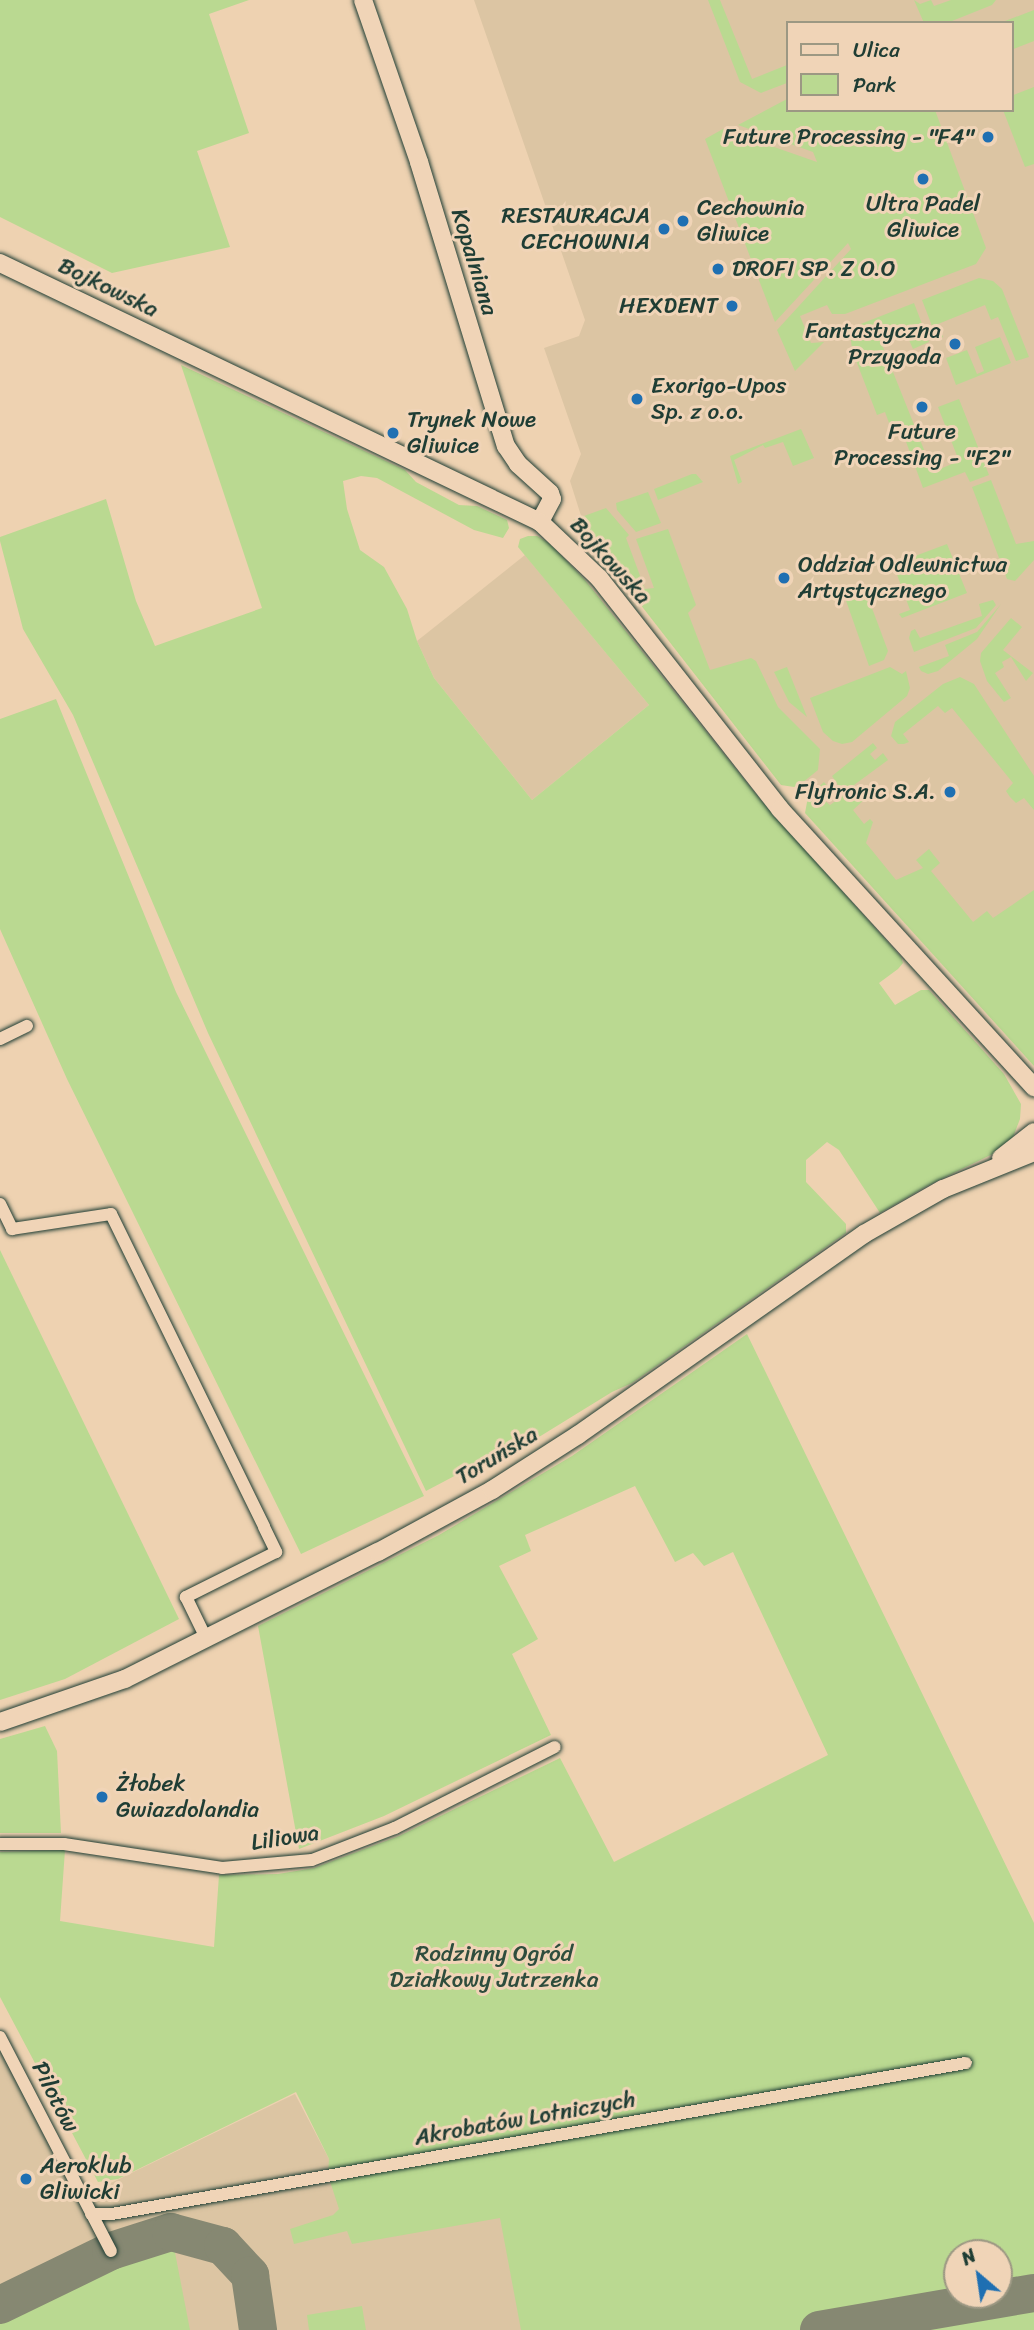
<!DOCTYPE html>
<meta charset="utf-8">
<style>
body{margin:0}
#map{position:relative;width:1034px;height:2330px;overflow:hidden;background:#eed2b1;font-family:Sriracha,sans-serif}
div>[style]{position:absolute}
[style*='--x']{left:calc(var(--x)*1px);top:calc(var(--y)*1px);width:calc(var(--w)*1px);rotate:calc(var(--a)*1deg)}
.built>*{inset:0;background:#dcc5a3}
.green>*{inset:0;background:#bad991}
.taxiway>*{height:38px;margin:-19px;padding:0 19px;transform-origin:19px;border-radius:19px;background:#868872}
.roads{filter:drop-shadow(0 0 2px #1f3d34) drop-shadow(0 0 2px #1f3d34)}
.street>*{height:12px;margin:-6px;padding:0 6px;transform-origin:6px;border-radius:6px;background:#f0d4b7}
.secondary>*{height:18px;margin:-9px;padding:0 9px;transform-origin:9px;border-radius:9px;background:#f0d4b7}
.dots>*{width:19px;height:19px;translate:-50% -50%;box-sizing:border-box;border:4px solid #f0d4b7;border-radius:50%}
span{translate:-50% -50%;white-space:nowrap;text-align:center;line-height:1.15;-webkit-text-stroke:6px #f0d4b7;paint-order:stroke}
.poi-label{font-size:23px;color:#1f3d34}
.right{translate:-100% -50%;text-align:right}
.left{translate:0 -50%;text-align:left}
.street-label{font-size:23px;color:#1f3d34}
.park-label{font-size:23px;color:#2e4d3d}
.legend{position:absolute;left:786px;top:21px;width:228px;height:91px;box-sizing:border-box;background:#f0d4b7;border:2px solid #9c9883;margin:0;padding:9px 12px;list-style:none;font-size:21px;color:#1f3d34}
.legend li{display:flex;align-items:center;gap:14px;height:35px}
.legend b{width:35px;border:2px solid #9c9883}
.north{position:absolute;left:943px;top:2239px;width:70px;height:70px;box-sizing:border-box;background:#f0d4b7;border:2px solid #9c9883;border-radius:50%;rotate:331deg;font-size:19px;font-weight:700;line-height:28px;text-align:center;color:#1f3d34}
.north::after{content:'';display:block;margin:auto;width:24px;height:32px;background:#1f6fb2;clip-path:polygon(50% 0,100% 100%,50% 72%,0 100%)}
</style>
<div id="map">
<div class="built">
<div style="clip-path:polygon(evenodd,474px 0,1034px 0,1034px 1063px,583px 522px,570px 481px,581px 454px,544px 348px,579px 336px,585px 320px,474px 0,787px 23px,1011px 23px,1011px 110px,787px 110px,787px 23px)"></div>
<div style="clip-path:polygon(525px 555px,649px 705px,532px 800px,434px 678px,417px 641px)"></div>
<div style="clip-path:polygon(evenodd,1034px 2033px,1034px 2330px,0 2330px,0 2037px,88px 2194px,295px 2094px,329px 2159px,1034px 2033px,957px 2253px,999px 2253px,999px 2295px,957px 2295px,957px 2253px)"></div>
</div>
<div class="green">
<div style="clip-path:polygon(0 0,249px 0,209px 14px,249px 133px,197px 151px,230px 247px,112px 273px,0 217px)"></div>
<div style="clip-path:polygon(708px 0,720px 0,752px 79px,787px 65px,787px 83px,761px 93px,740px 82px)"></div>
<div style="clip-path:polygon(914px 0,920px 4px,931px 0,934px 6px,951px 0,996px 0,992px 5px,947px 23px,924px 23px)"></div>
<div style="clip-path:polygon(1034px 10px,1034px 41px,1011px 50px,1011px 23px,1000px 23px)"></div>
<div style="clip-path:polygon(1034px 87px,1034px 164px,1025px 167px,1003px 110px,1011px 110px,1011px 96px)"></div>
<div style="clip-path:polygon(787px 99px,787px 110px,935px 110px,986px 248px,976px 264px,845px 314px,832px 314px,827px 305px,800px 316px,811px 343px,824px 342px,795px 371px,777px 330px,851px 249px,848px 243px,775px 322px,705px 139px,723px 129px,817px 162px,813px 152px,738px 125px)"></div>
<div style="clip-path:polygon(979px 278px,993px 281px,1002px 289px,1029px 357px,1016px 361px,998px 317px,991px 320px,985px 305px,938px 324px,943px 337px,937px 339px,922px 300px)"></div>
<div style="clip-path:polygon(914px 303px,929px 342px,913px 349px,906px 333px,881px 342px,933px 472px,959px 461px,938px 407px,959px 399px,989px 475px,970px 482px,965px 472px,923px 488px,901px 428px,892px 431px,885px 412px,877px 415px,852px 350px,851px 340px,858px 325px)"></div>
<div style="clip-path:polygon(1000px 337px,1011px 363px,956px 385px,946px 358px,967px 350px,977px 374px,984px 371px,975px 347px)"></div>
<div style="clip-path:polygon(181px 365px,405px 470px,416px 482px,459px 505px,477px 506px,507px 520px,509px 528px,503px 538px,474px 530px,377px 478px,361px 476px,343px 481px,347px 509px,360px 550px,384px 567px,407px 609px,417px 641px,434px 678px,532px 800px,649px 705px,518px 547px,520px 539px,528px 536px,537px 536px,549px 543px,585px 580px,759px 798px,901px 957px,903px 963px,898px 969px,879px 983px,895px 1005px,921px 990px,929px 990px,1004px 1074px,1021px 1104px,1020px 1119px,1013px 1137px,1016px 1139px,1005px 1148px,927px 1186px,880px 1213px,839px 1150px,827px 1142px,806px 1160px,806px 1182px,846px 1224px,846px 1233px,632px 1383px,612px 1392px,513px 1453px,462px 1472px,426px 1491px,208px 1033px,73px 715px,23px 629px,0 541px,0 537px,106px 499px,136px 601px,155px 646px,262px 608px)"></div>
<div style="clip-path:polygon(801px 429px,814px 458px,793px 466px,783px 442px,765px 448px,763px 445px,734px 460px,742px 482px,738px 484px,730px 456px)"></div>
<div style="clip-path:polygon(692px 474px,696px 474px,703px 482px,658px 500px,654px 489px)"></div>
<div style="clip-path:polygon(991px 480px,1016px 544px,1034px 541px,1034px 560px,1015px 581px,1007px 579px,972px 487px)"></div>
<div style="clip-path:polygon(648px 492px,661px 523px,636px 532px,617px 510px,616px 503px)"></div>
<div style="clip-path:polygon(606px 508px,629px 535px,626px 538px,645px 589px,654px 588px,636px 539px,668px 529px,696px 605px,688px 613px,710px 670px,751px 658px,756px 661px,778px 707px,820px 749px,818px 770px,802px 783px,794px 787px,781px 785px,626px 586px,575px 526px,573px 520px)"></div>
<div style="clip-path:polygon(947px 544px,967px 593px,902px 618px,899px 614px,910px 610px,895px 569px,883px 573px,883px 568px)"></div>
<div style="clip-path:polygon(863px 584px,888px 651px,884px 660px,869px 666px,843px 592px)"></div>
<div style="clip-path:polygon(993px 600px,996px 605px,976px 628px,914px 652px,909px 638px,911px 631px,915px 629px,920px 638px,982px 616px,979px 604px)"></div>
<div style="clip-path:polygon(1001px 604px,977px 639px,938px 671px,928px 674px,921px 671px,919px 667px,949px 656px,945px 645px,977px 632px)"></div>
<div style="clip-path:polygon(1011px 618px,1022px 627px,1003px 650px,1033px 673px,1026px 681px,1011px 657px,1002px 662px,1004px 667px,995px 673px,1011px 698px,1004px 702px,987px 681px,980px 661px,981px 653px)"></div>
<div style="clip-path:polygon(787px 667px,807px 717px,789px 702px,774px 672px)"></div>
<div style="clip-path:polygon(890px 667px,902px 674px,906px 671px,910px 688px,907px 696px,852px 742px,842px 744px,833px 741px,823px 732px,810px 698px)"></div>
<div style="clip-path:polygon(960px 677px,974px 684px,1034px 776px,1034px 810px,1024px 798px,1016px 803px,1010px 797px,1006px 791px,1013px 783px,952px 708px,945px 713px,938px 706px,903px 734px,909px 742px,904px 744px,898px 744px,891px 736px,895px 722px,943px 684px)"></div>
<div style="clip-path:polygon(56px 699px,176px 992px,424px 1496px,301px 1554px,67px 1079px,0 929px,0 719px)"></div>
<div style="clip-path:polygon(873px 743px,877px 748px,870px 754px,875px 760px,883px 753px,888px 760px,854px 785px,865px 799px,853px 810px,864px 824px,870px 819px,873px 822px,866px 843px,896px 880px,923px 868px,916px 860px,929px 849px,940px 863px,931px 871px,973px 922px,987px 911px,993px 918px,1034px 890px,1034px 1066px,805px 813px,808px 797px,824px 782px,834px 795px,825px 801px,830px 805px,844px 795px,832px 776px)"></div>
<div style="clip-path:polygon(0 1250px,179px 1619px,65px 1679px,0 1700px)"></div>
<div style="clip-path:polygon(evenodd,747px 1334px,1034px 1923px,1034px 2330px,521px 2330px,500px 2218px,352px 2244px,347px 2231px,294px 2244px,290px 2229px,333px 2215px,339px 2209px,328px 2175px,329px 2159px,296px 2092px,118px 2179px,98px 2182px,0 1997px,0 1852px,65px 1850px,60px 1921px,214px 1947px,219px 1875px,278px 1874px,314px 1868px,399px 1836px,560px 1758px,614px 1862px,828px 1755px,733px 1552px,704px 1566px,693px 1553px,675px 1562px,635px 1486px,525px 1535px,531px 1551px,499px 1566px,538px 1639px,512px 1654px,551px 1735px,384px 1816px,299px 1849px,258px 1626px,439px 1535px,572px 1456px,747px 1334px,957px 2253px,999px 2253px,999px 2295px,957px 2295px,957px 2253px)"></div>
<div style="clip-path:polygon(45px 1726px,57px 1751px,61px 1833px,0 1833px,0 1739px)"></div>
<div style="clip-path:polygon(171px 2232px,190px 2330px,0 2330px,0 2305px,111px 2251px)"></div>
<div style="clip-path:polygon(362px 2306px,366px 2330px,309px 2330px,307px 2315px)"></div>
</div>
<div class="taxiway">
<div style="--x:0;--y:2305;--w:123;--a:-25.9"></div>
<div style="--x:111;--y:2251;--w:63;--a:-17.6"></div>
<div style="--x:171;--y:2232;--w:54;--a:15.1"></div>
<div style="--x:223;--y:2246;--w:40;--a:47"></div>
<div style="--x:250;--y:2275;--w:56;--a:81.7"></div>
<div style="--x:819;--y:2330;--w:218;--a:-9.8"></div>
</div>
<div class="roads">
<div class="street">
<div style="--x:0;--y:1039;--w:30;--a:-26"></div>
<div style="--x:0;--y:1204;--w:28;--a:64"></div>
<div style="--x:12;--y:1229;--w:100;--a:-8.6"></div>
<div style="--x:111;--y:1214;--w:348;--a:63.9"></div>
<div style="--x:264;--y:1527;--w:28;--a:64"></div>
<div style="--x:276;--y:1552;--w:101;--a:153.4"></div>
<div style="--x:186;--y:1597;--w:46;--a:64"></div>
<div style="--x:0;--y:1844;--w:64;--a:0"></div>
<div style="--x:64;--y:1844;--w:160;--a:8.6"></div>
<div style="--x:222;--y:1868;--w:90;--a:-5.1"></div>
<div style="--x:312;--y:1860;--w:89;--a:-21.1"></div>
<div style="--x:395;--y:1828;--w:179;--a:-26.9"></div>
<div style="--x:0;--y:2037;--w:241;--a:62.6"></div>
<div style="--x:91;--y:2214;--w:21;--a:0"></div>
<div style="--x:112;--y:2214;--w:867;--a:-10.03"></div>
</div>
<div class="secondary">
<div style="--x:363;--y:0;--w:171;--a:70.9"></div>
<div style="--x:419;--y:162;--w:297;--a:73"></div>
<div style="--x:506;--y:446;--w:22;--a:56"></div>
<div style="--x:518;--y:464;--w:43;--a:42.2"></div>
<div style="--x:550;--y:493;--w:6;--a:72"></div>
<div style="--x:552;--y:499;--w:26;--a:118"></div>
<div style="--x:0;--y:263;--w:599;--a:25.62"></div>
<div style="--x:540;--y:522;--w:81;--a:43.5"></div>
<div style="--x:599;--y:578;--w:293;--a:51.9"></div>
<div style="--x:780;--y:809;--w:377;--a:47.6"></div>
<div style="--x:1001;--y:1158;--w:42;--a:-38.2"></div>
<div style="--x:0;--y:1722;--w:132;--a:-19"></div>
<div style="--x:125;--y:1679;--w:283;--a:-26.7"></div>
<div style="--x:378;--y:1552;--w:130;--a:-28.5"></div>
<div style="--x:492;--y:1490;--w:102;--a:-32.6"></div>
<div style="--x:578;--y:1435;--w:350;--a:-35.1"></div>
<div style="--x:864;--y:1234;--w:91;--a:-29.7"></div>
<div style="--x:943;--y:1189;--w:98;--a:-22.1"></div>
</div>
</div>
<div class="dots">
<div style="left:988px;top:137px;background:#1f6fb2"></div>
<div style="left:923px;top:179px;background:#1f6fb2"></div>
<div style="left:683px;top:221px;background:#1f6fb2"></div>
<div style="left:664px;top:229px;background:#1f6fb2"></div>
<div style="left:718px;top:269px;background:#1f6fb2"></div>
<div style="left:732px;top:306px;background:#1f6fb2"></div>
<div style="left:955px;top:344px;background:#1f6fb2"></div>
<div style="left:637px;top:399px;background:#1f6fb2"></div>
<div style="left:922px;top:407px;background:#1f6fb2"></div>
<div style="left:393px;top:433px;background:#1f6fb2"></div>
<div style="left:784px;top:578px;background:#1f6fb2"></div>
<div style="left:950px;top:792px;background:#1f6fb2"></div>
<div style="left:102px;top:1797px;background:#1f6fb2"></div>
<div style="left:26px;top:2179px;background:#1f6fb2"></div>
</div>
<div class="poi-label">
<span class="right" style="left:974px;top:137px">Future Processing - "F4"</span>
<span style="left:923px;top:217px">Ultra Padel<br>Gliwice</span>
<span class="left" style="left:697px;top:221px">Cechownia<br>Gliwice</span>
<span class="right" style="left:650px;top:229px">RESTAURACJA<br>CECHOWNIA</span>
<span class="left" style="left:732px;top:269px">DROFI SP. Z O.O</span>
<span class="right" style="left:718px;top:306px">HEXDENT</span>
<span class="right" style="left:941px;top:344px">Fantastyczna<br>Przygoda</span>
<span class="left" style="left:651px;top:399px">Exorigo-Upos<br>Sp. z o.o.</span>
<span class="left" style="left:407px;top:433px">Trynek Nowe<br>Gliwice</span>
<span style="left:922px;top:445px">Future<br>Processing - "F2"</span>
<span class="left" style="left:798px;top:578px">Oddział Odlewnictwa<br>Artystycznego</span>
<span class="right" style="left:936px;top:792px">Flytronic S.A.</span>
<span class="left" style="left:116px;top:1797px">Żłobek<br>Gwiazdolandia</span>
<span class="left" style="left:40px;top:2179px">Aeroklub<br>Gliwicki</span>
</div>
<div class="street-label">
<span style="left:474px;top:262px;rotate:73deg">Kopalniana</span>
<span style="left:108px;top:288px;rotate:26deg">Bojkowska</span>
<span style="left:610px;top:561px;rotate:48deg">Bojkowska</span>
<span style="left:497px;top:1456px;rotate:-31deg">Toruńska</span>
<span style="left:285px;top:1838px;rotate:-9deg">Liliowa</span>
<span style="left:55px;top:2097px;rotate:63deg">Pilotów</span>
<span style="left:525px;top:2119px;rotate:-10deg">Akrobatów Lotniczych</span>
</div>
<div class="park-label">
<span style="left:494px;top:1967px">Rodzinny Ogród<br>Działkowy Jutrzenka</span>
</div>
<ul class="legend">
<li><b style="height:9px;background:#f0d4b7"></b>Ulica</li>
<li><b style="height:19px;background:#bad991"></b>Park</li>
</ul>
<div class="north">N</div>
</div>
